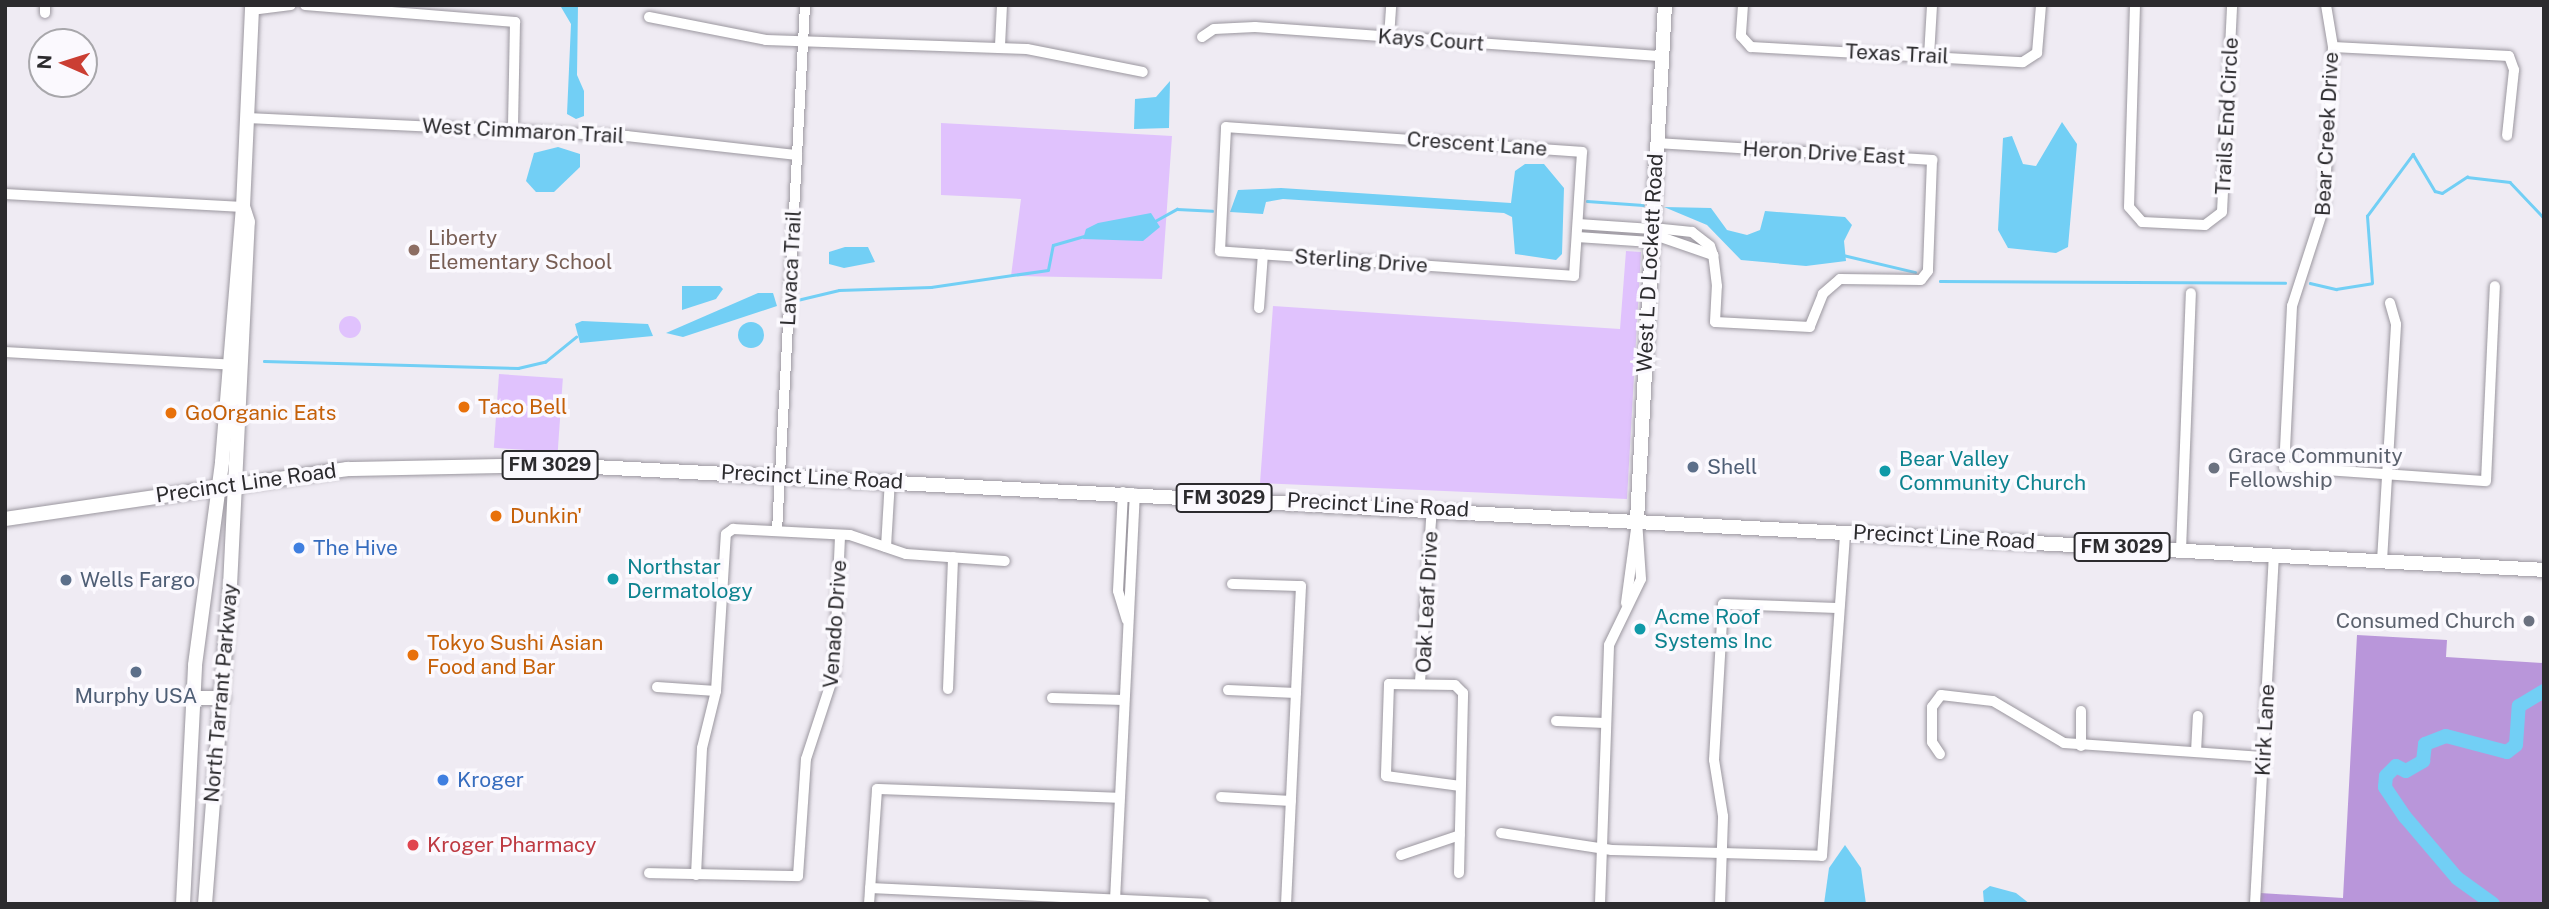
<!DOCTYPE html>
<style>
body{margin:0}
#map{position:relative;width:2549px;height:909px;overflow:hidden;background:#efebf3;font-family:"Public Sans",sans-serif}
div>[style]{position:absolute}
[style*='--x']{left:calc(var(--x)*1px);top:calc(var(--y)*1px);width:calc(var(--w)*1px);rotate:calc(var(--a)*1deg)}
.green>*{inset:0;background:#e0c2fd;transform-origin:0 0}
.round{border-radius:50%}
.forest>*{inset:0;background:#b996da}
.water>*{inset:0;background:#72cff5}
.stream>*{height:2.5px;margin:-1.25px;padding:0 1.25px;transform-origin:1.25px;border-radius:1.25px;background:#72cff5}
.river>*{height:14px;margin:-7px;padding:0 7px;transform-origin:7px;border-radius:7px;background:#72cff5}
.roads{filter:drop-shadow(0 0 2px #9b979f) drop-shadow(0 0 2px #9b979f)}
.minor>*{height:10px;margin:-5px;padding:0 5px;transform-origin:5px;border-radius:5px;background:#fff}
.major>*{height:14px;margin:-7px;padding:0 7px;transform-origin:7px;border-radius:7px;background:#fff}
.dots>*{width:19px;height:19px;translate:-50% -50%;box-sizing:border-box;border:4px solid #fbf9fe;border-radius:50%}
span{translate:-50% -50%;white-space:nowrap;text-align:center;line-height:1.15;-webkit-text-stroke:7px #fbf9fe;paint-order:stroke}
.shield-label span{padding:2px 5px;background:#fbf9fe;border:2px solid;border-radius:5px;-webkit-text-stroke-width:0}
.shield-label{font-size:19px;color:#2c2b2e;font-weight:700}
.street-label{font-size:21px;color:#2c2b2e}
.education-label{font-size:21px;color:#785e54}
.left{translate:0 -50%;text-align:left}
.food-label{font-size:21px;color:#c56008}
.worship-label{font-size:21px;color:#5b616d}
.right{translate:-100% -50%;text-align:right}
.culture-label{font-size:21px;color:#0d838f}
.service-label{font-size:21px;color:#4e5e75}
.shop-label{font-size:21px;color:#366cbe}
.health-label{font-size:21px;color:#be3a42}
.frame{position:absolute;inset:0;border:7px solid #2c2b2e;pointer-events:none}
.north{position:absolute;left:28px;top:28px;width:70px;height:70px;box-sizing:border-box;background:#fbf9fe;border:2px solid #a8a7ab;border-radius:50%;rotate:273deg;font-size:19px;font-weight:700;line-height:28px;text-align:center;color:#2c2b2e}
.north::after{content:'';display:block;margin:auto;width:24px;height:32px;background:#cb3e33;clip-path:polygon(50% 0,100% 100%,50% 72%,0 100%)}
</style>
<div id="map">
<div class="green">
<div style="clip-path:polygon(941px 123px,1172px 136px,1162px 279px,1011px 276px,1021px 199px,941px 195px)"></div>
<div style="clip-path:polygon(1626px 251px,1641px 252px,1627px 499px,1260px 483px,1273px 306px,1620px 329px)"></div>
<div class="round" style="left:339px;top:316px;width:22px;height:22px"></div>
<div style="left:499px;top:374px;width:64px;height:74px;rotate:4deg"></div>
</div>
<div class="forest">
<div style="clip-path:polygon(2357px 635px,2447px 640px,2446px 657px,2544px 663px,2544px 904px,2260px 904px,2260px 893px,2343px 898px)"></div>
</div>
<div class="water">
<div style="clip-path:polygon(578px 5px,577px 75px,584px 91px,584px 116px,576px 119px,567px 114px,571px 24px,561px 7px)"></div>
<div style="clip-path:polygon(1170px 81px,1169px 128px,1134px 129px,1135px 99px,1156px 97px)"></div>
<div style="clip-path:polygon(2062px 122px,2077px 144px,2068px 247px,2056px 253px,2008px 248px,1998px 230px,2003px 138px,2012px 136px,2023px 164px,2036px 166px)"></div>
<div style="clip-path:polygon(558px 147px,580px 154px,580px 167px,554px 192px,536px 192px,526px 181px,534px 153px)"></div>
<div style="clip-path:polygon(1525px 164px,1544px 164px,1564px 188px,1562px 254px,1556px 260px,1515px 254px,1512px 217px,1504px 213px,1283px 199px,1266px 202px,1263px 214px,1230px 212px,1238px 190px,1281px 188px,1511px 203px,1515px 171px)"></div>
<div style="clip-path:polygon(1664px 207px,1711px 208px,1727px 230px,1747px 235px,1760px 230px,1765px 211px,1845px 217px,1852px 225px,1844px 241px,1846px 261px,1806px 266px,1741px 260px,1707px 225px)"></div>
<div style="clip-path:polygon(1151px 213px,1160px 227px,1143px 241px,1083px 239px,1086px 229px,1098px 223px)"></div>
<div style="clip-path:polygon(845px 247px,868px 247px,875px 262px,844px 268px,829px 264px,829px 252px)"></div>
<div style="clip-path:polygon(682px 286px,720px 286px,723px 289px,716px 299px,682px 310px)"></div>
<div style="clip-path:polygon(758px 293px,773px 293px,777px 306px,683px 337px,666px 333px)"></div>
<div style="clip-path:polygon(582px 321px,648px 324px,653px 336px,580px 343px,575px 324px)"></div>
<div class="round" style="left:738px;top:322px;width:26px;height:26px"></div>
<div style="clip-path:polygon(1845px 845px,1861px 868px,1866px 904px,1824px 904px,1829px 868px)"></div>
<div style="clip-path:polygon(1990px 886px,2016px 893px,2030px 904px,1984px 904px,1983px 891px)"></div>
</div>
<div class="stream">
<div style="--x:1587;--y:201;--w:56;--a:4.1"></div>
<div style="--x:1155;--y:221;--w:25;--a:-29"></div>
<div style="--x:1177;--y:209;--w:35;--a:3"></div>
<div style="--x:1843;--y:255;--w:74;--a:13.3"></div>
<div style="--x:1940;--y:281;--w:345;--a:0.3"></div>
<div style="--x:2310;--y:283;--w:27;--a:13"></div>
<div style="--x:2336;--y:289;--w:36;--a:-9"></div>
<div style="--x:2372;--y:283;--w:67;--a:-94.3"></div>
<div style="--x:2367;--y:216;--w:77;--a:-53.4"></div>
<div style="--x:2413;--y:154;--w:43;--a:59.3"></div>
<div style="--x:2435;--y:191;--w:7;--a:16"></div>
<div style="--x:2442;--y:193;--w:30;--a:-33"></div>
<div style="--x:2467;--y:177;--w:43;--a:6.6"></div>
<div style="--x:2510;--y:182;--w:50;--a:46.6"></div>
<div style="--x:793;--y:301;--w:47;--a:-13.4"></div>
<div style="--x:839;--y:290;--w:92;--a:-1.9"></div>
<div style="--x:931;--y:287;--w:118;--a:-8.3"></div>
<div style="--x:1048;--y:270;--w:25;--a:-79"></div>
<div style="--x:1053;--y:245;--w:32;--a:-16"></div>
<div style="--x:264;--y:361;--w:254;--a:1.6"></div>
<div style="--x:518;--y:368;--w:28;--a:-13"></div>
<div style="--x:545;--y:362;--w:40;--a:-39"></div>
</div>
<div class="river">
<div style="--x:2493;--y:904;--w:44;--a:-144.2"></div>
<div style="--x:2457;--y:878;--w:80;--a:-130.4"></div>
<div style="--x:2405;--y:817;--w:36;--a:-124"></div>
<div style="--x:2385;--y:787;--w:11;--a:-85"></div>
<div style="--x:2386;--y:776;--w:14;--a:-45"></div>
<div style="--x:2396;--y:766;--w:11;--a:27"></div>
<div style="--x:2406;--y:771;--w:20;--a:-30"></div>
<div style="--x:2423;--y:761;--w:17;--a:-83"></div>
<div style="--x:2425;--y:744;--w:22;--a:-21"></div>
<div style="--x:2446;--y:736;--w:63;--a:14.7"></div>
<div style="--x:2507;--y:752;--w:11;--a:-38"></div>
<div style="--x:2516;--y:745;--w:39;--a:-86"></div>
<div style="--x:2519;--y:706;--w:29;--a:-31"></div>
</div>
<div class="roads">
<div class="minor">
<div style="--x:305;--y:5;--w:211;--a:4.6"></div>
<div style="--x:515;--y:22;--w:109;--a:91.1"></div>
<div style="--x:1743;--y:5;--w:31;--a:94"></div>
<div style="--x:1741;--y:36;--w:15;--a:48"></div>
<div style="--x:1751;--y:47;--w:272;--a:3.2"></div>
<div style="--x:2023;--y:62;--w:17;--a:-33"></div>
<div style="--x:2037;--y:53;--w:48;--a:-85.2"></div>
<div style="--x:2135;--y:5;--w:202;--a:91.7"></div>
<div style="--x:2129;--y:207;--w:20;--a:49"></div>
<div style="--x:2142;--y:222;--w:63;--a:2.7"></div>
<div style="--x:2205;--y:225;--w:21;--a:-37"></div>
<div style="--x:2222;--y:212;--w:207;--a:-87.2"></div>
<div style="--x:2326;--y:5;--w:43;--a:80.5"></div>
<div style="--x:2333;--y:47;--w:160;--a:93.2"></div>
<div style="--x:2324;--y:207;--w:104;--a:107.9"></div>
<div style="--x:2292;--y:306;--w:161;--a:92.8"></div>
<div style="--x:2284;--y:467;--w:202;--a:4"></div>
<div style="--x:2486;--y:481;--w:195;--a:-87.4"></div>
<div style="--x:251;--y:10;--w:40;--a:-7.1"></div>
<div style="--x:45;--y:13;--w:8;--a:-90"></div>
<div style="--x:649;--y:17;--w:119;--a:11.1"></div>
<div style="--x:766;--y:40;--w:261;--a:2"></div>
<div style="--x:1027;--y:49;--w:118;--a:11.2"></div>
<div style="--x:1202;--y:37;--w:14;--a:-34"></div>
<div style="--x:1214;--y:29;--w:41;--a:-2.8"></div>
<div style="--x:1255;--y:27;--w:408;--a:4.1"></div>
<div style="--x:1389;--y:37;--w:32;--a:-86"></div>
<div style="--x:1000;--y:46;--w:41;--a:-87.2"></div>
<div style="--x:2333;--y:47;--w:176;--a:2.9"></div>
<div style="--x:2509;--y:56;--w:15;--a:70"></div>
<div style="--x:2514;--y:70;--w:66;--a:96.1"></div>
<div style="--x:1929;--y:56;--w:51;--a:-86.6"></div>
<div style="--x:247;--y:118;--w:380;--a:2.7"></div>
<div style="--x:627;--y:136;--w:171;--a:6.4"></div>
<div style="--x:1226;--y:127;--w:357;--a:4"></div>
<div style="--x:1582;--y:152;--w:124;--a:93.7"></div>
<div style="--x:1574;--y:276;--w:355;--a:-176"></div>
<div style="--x:1220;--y:251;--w:124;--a:-87.2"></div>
<div style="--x:1657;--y:143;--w:276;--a:3.5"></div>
<div style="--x:1932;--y:160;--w:111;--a:92.1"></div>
<div style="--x:1928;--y:271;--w:11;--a:128"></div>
<div style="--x:1921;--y:280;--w:81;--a:-179.3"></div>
<div style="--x:1840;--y:279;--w:23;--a:139"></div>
<div style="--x:1823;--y:294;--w:35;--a:112"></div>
<div style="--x:1810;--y:327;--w:95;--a:-177"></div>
<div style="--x:1715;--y:322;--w:36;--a:-87"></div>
<div style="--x:1717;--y:286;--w:31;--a:-97"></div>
<div style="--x:1713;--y:255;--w:9;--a:-108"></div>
<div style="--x:1710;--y:246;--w:23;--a:-142"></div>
<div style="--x:1692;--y:232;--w:30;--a:-174"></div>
<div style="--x:1662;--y:229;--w:11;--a:153"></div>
<div style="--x:1652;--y:234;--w:65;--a:19"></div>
<div style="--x:5;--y:194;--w:238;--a:3.1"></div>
<div style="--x:1578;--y:224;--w:74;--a:3.9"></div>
<div style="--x:1577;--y:237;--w:74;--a:3.9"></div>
<div style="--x:1259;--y:308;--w:54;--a:-85.8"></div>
<div style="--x:5;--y:352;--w:232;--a:3.2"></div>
<div style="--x:1123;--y:492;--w:99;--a:92.9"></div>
<div style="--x:1118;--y:591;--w:30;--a:73"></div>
<div style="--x:777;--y:531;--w:527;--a:-86.95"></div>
<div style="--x:886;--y:547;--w:67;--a:-86.6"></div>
<div style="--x:2181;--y:550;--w:257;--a:-87.8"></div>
<div style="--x:2382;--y:561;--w:237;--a:-86.6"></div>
<div style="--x:2396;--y:324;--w:22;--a:-106"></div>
<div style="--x:1232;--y:584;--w:69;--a:1.7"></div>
<div style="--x:1301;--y:586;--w:318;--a:92.7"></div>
<div style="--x:1626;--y:603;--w:82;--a:-82.3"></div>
<div style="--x:1420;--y:682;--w:174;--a:-86.1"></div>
<div style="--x:657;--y:687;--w:59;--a:3.9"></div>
<div style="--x:948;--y:689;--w:132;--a:-87.8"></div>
<div style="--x:1228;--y:690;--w:68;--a:2.5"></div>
<div style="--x:1052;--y:698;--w:72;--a:1.6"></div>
<div style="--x:1556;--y:721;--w:50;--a:2.3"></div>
<div style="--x:2081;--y:746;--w:35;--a:-90"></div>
<div style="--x:2196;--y:752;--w:36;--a:-87"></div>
<div style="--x:1940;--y:754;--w:14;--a:-124"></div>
<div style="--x:1932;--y:742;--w:35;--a:-90"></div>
<div style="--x:1932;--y:707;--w:15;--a:-53"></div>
<div style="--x:1941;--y:695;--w:52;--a:6.6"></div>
<div style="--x:1993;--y:701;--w:82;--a:30.6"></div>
<div style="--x:2064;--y:743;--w:199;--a:4"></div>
<div style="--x:1221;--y:797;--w:70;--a:3.3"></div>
<div style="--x:1501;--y:833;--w:112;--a:8.7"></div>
<div style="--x:1612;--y:850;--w:210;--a:1.6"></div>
<div style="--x:1822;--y:856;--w:325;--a:-85.9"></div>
<div style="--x:1401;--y:855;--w:62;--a:-18.7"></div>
<div style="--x:649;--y:873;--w:149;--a:1.2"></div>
<div style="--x:798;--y:876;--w:117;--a:-86.1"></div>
<div style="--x:806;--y:759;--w:89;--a:-71.8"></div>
<div style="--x:834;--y:674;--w:139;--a:-87.5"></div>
<div style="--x:1459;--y:873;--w:180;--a:-88.7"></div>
<div style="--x:1463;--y:693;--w:11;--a:-135"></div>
<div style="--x:1455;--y:685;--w:66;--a:-179.1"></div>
<div style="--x:1389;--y:684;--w:92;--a:91.9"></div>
<div style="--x:1386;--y:776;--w:75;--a:7.7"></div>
<div style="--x:696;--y:875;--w:127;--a:-87.3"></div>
<div style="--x:702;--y:748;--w:59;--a:-76.2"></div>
<div style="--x:716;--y:691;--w:157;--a:-86.4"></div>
<div style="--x:726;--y:534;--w:9;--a:-36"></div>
<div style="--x:733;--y:529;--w:117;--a:2.9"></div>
<div style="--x:850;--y:535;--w:59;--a:18.7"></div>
<div style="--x:906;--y:554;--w:99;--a:4"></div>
<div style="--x:870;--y:888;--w:335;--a:2.7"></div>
<div style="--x:1115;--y:900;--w:407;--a:-87.2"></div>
<div style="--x:869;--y:904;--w:115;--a:-86"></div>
<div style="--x:877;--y:789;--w:242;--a:2.1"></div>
<div style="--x:1600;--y:904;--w:259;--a:-88"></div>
<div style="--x:1609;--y:645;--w:73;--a:-64.1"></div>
<div style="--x:1641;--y:579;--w:59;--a:-93.9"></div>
<div style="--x:1720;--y:904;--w:88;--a:-88"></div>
<div style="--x:1723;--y:816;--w:57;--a:-99.1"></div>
<div style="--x:1714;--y:760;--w:156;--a:-86.7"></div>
<div style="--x:1723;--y:604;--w:116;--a:2"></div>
<div style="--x:2255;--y:904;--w:350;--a:-86.9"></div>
</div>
<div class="major">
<div style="--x:5;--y:519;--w:346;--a:-8.3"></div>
<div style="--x:347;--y:469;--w:209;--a:-1.1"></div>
<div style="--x:556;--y:465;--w:1991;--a:3.02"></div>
<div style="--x:1637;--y:520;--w:516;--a:-86.89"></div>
<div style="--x:194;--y:698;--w:29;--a:0"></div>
<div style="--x:183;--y:904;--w:239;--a:-87.1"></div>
<div style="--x:195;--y:665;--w:205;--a:-82.4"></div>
<div style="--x:222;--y:462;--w:256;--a:-85.3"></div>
<div style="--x:243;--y:207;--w:202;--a:-87.4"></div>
<div style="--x:205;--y:904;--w:319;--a:-85.5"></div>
<div style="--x:230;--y:586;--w:364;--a:-87.2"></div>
<div style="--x:248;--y:222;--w:16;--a:-108"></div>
</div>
</div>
<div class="dots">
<div style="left:414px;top:250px;background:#8d6e63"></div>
<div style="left:464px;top:407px;background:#e8710a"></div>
<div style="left:171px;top:413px;background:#e8710a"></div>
<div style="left:1693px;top:467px;background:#5c6f8a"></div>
<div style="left:2214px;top:468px;background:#6b7280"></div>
<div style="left:1885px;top:471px;background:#0f9aa8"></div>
<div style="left:496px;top:516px;background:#e8710a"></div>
<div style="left:299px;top:548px;background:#3f7fe0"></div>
<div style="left:613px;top:579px;background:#0f9aa8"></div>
<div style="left:66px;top:580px;background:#5c6f8a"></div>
<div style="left:2529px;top:621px;background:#6b7280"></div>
<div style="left:1640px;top:629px;background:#0f9aa8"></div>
<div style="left:413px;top:655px;background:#e8710a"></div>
<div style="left:136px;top:672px;background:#5c6f8a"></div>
<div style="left:443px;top:780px;background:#3f7fe0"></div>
<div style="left:413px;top:845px;background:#e0444e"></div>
</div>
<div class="shield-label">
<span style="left:550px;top:465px">FM 3029</span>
<span style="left:1224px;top:498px">FM 3029</span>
<span style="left:2122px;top:547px">FM 3029</span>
</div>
<div class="street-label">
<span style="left:1431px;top:40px;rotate:4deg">Kays Court</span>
<span style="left:1897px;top:54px;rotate:3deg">Texas Trail</span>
<span style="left:2227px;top:116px;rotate:-87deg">Trails End Circle</span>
<span style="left:523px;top:131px;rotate:3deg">West Cimmaron Trail</span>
<span style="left:2327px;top:134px;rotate:-87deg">Bear Creek Drive</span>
<span style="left:1477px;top:144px;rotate:4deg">Crescent Lane</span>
<span style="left:1824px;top:153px;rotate:3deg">Heron Drive East</span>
<span style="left:1361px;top:261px;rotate:4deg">Sterling Drive</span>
<span style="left:1650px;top:263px;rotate:-87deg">West L D Lockett Road</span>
<span style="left:791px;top:268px;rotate:-87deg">Lavaca Trail</span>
<span style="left:812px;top:477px;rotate:3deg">Precinct Line Road</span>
<span style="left:246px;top:483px;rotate:-8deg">Precinct Line Road</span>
<span style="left:1378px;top:505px;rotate:3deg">Precinct Line Road</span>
<span style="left:1944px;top:537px;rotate:3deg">Precinct Line Road</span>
<span style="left:1427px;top:602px;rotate:-87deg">Oak Leaf Drive</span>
<span style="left:835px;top:624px;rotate:-86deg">Venado Drive</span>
<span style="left:221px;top:693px;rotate:-85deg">North Tarrant Parkway</span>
<span style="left:2265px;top:730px;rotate:-87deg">Kirk Lane</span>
</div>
<div class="education-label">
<span class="left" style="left:428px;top:250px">Liberty<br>Elementary School</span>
</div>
<div class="food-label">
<span class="left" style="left:478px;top:407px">Taco Bell</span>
<span class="left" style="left:185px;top:413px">GoOrganic Eats</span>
<span class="left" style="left:510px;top:516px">Dunkin'</span>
<span class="left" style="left:427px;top:655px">Tokyo Sushi Asian<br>Food and Bar</span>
</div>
<div class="worship-label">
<span class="left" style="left:2228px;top:468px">Grace Community<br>Fellowship</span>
<span class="right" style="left:2515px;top:621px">Consumed Church</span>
</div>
<div class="culture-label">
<span class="left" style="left:1899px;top:471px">Bear Valley<br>Community Church</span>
<span class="left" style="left:627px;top:579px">Northstar<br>Dermatology</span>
<span class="left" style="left:1654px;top:629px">Acme Roof<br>Systems Inc</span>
</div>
<div class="service-label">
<span class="left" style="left:1707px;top:467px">Shell</span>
<span class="left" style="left:80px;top:580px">Wells Fargo</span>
<span style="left:136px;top:696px">Murphy USA</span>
</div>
<div class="shop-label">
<span class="left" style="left:313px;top:548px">The Hive</span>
<span class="left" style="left:457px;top:780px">Kroger</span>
</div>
<div class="health-label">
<span class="left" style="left:427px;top:845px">Kroger Pharmacy</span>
</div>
<div class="frame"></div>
<div class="north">N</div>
</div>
